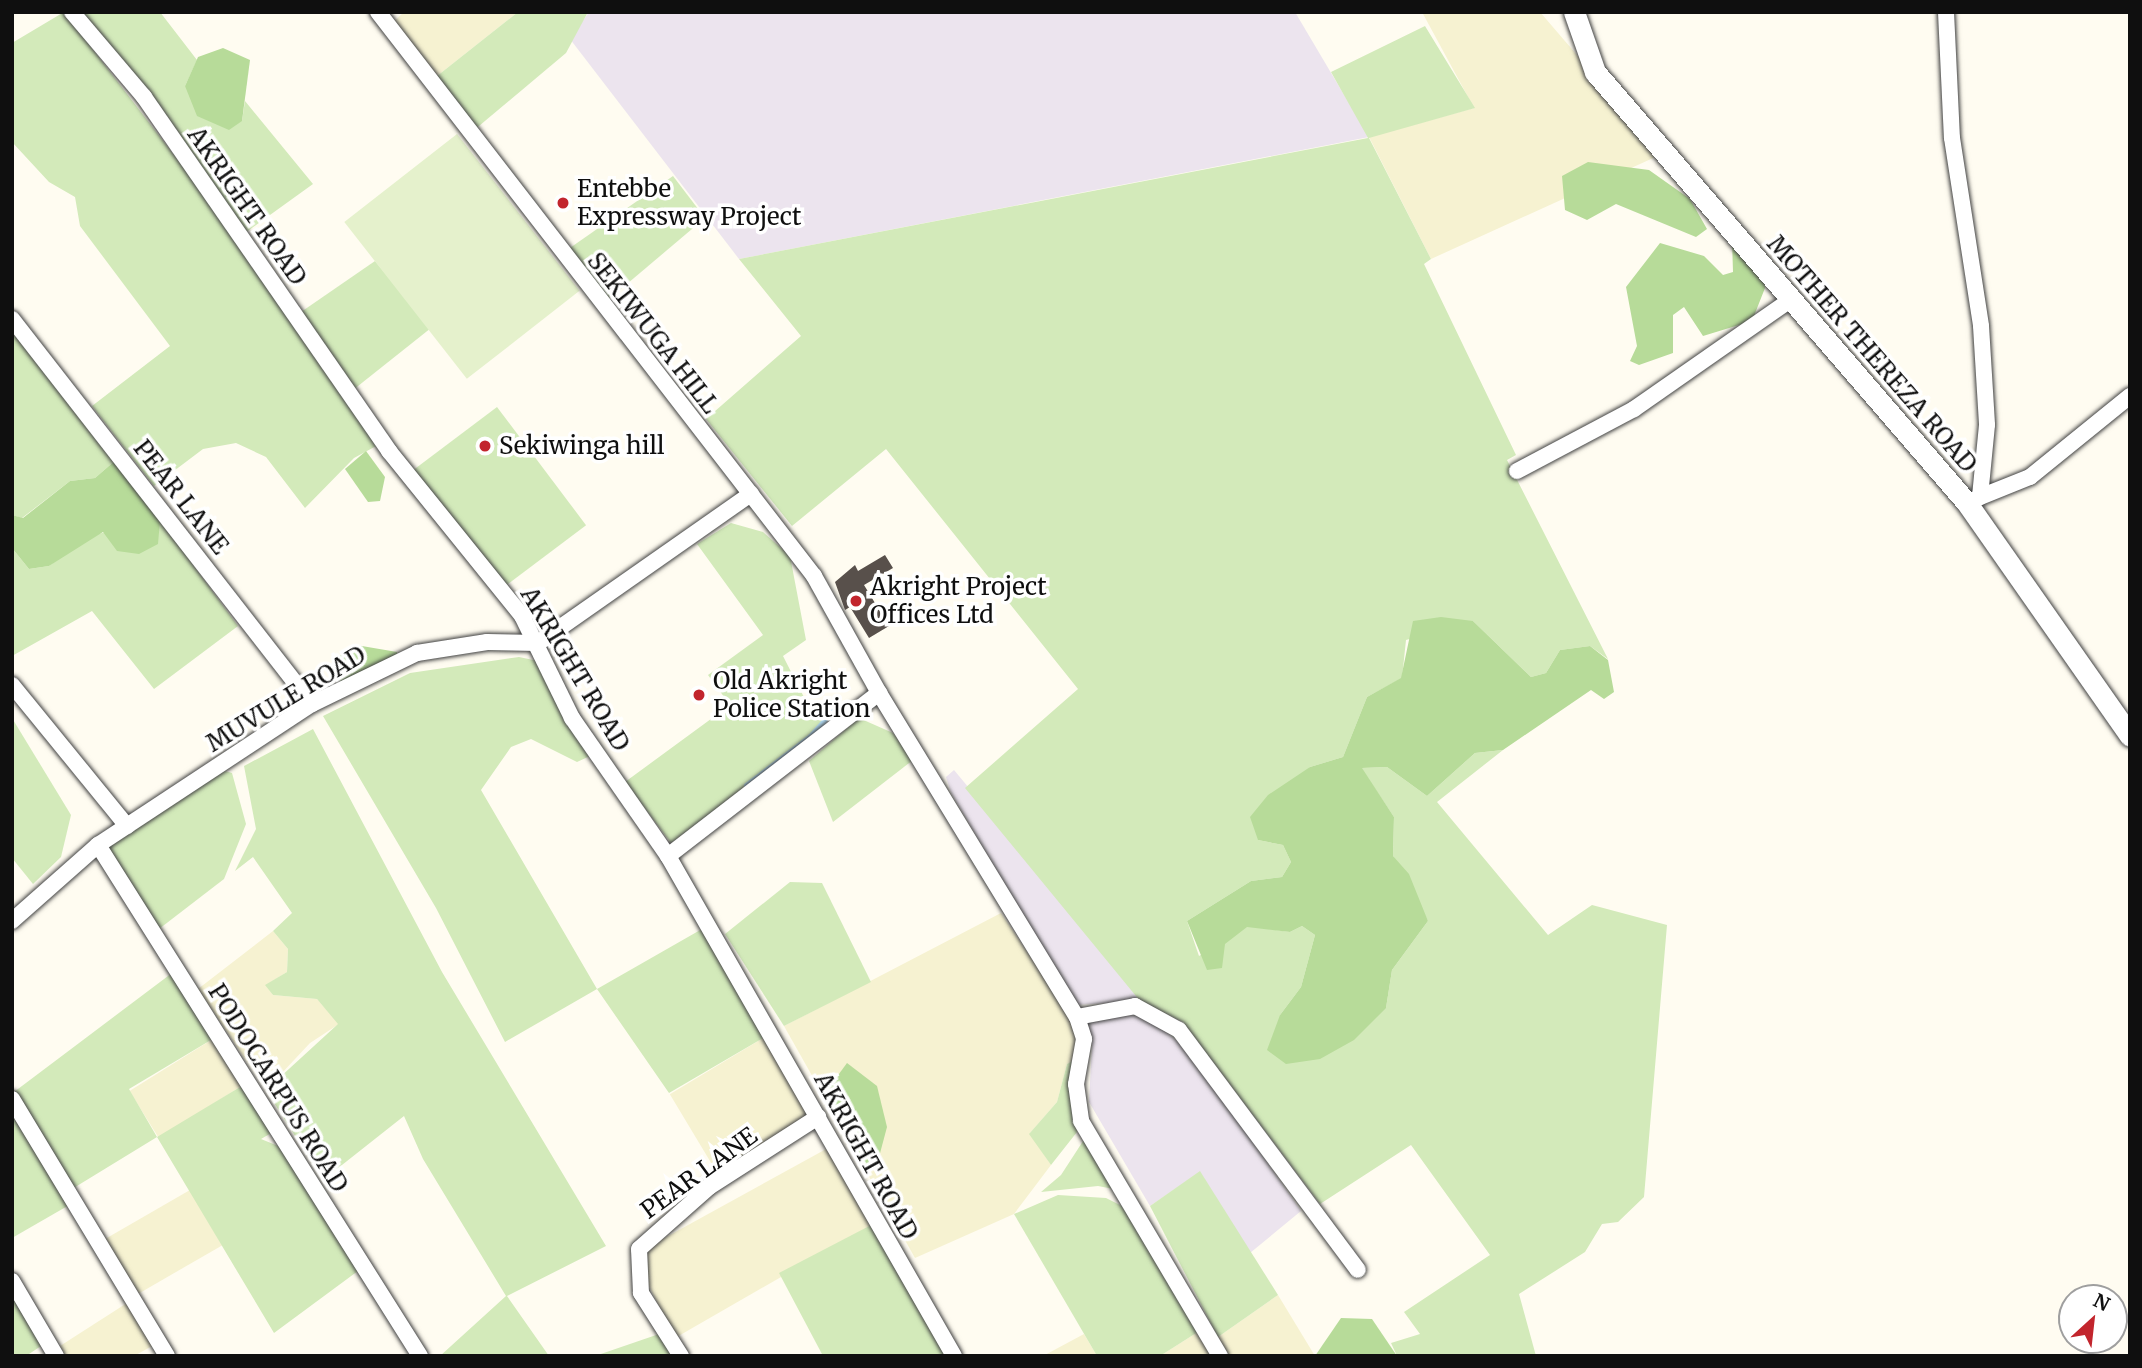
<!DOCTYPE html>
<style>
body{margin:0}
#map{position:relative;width:2142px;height:1368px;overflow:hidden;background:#fffcf1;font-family:Merriweather,serif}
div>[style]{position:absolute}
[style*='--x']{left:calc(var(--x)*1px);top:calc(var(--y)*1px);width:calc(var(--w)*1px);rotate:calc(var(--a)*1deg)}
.industrial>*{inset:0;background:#ece4ee}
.farmland>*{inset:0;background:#f6f2d1;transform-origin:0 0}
.green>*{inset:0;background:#d3eaba;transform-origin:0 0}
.forest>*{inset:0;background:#b7db99}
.pitch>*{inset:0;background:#e5f1cc;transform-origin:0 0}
.stream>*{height:5px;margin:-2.5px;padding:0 2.5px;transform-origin:2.5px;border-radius:2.5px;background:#b5dff7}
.building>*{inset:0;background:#58504b}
.roads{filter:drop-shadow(0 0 2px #424242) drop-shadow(0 0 2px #424242)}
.minor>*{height:16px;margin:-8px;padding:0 8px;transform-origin:8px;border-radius:8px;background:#fff}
.tertiary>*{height:21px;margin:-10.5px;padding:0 10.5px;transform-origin:10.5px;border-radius:10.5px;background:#fff}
.dots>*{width:19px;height:19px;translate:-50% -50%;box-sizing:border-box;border:4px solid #fff;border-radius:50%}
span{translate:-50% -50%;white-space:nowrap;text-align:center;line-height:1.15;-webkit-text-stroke:7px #fff;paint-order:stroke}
.poi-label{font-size:24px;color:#0f0f0f}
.left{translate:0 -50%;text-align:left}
.street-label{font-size:24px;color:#0f0f0f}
.frame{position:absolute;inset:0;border:14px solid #0f0f0f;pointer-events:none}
.north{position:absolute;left:2058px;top:1284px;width:70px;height:70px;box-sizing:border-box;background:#fff;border:2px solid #9f9f9f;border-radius:50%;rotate:27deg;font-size:19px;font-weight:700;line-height:28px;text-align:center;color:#0f0f0f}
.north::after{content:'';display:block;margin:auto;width:24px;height:32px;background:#c2252d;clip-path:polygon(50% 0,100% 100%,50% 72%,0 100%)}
</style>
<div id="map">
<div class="industrial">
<div style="clip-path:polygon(589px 12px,1295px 12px,1369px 137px,739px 259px,570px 39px)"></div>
<div style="clip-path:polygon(954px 770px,1116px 965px,1140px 1001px,1076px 1005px,951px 793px,946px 777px)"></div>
<div style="clip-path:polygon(1117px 1014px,1148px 1017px,1190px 1052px,1301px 1211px,1250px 1253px,1200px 1172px,1150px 1206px,1089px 1102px,1092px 1045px,1086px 1027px,1089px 1019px)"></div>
</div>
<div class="farmland">
<div style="clip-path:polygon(404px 12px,518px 12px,432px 80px,389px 26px)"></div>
<div style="clip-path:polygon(1422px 12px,1540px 12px,1662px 154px,1431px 259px,1369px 137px,1474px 108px)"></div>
<div style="clip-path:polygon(1001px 913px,1073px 1021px,1081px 1056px,1067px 1064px,1057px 1102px,1030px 1133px,1051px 1165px,1014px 1214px,915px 1258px,784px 1026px)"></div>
<div style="clip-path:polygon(273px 931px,288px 949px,287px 972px,266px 985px,273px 995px,317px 999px,339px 1024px,310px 1043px,266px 1090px,198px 989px)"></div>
<div style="left:216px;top:1037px;width:55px;height:102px;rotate:58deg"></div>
<div style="left:765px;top:1037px;width:100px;height:111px;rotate:59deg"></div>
<div style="clip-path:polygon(828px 1148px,875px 1223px,675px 1338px,637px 1262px,639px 1252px)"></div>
<div style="left:190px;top:1190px;width:64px;height:102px;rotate:60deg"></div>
<div style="clip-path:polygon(1278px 1295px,1315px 1356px,1229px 1356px,1218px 1337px)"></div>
<div style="clip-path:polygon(127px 1303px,154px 1345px,134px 1356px,66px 1356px,60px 1346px)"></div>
<div style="clip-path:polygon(1201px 1330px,1217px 1356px,1160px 1356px)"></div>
<div style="clip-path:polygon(1084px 1334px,1097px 1356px,1043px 1356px)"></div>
</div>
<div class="green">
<div style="clip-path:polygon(64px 12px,217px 211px,378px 445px,354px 458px,305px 508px,266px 457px,236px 443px,203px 449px,154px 486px,92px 406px,170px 346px,80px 226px,75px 197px,49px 182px,12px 142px,12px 43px)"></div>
<div style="clip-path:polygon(79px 12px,160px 12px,197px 60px,185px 86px,242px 121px,245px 101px,313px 184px,245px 233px)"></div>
<div style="clip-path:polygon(518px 12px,588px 12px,566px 53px,473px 131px,432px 80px)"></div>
<div style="clip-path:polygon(1425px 26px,1475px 108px,1369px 138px,1431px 259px,1424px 264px,1516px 455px,1507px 460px,1608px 659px,1590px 646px,1560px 650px,1546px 673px,1531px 677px,1473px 621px,1406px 640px,1402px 678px,1367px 697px,1343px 757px,1310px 767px,1258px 840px,1283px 845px,1291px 862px,1282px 877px,1251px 881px,1187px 921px,1199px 956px,1247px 926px,1290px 932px,1302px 926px,1315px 935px,1301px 987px,1280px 1015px,1386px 1008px,1392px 970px,1428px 921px,1393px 856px,1394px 817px,1361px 768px,1387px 767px,1427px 796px,1475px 753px,1503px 750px,1437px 802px,1548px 935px,1592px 905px,1667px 925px,1644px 1197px,1618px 1222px,1602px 1224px,1585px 1252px,1519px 1294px,1536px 1356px,1397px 1356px,1391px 1343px,1420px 1334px,1404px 1312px,1490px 1255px,1411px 1145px,1320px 1204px,1183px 1022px,1140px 1001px,965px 788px,1078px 689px,886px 449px,792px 526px,706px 419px,801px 336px,739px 259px,1368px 138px,1331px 72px)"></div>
<div style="clip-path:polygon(673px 176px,705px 218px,608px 300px,567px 250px)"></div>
<div style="clip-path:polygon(375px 261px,431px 328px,353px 390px,301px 312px)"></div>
<div style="clip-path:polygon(12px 329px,117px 459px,95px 478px,70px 481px,22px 518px,12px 515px)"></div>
<div style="left:497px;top:407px;width:148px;height:106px;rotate:53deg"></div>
<div style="clip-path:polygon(160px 520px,238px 626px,154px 689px,92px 611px,12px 656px,12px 548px,29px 569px,49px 566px,89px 536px)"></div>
<div style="clip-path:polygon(731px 523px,763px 532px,790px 556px,806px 640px,783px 656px,810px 709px,830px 701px,818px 733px,671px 843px,625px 782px,730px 705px,708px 675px,763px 635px,697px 544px)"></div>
<div style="clip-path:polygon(519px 657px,538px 661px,590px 756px,577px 762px,531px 739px,511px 747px,481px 790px,597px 989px,702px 929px,765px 1037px,669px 1093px,597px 989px,505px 1042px,436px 908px,323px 716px,410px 673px)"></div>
<div style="clip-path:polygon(12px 718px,71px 815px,61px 857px,33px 884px,12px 858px)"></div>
<div style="clip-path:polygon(859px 718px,893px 733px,913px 760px,833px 822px,809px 761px)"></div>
<div style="clip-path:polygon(313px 729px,442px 972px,606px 1246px,507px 1296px,549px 1356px,440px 1356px,506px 1296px,423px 1159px,404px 1116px,323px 1180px,266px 1090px,338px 1024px,317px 999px,273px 995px,265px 985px,287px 972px,288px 949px,273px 931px,292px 913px,253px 857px,235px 871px,256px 829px,244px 766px)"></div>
<div style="clip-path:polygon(225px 771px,232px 773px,246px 824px,224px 879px,159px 929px,104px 842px)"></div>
<div style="clip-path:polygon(790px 882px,822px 883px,871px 982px,784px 1026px,725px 934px)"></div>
<div style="clip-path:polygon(172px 973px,216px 1037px,129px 1089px,157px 1137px,245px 1084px,273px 1132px,261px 1139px,283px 1148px,362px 1268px,274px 1333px,157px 1137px,72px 1189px,14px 1092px)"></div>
<div style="clip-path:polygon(1081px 1056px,1077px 1132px,1051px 1165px,1029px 1134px,1057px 1102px,1067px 1064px)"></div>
<div style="clip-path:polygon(12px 1105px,71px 1204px,12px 1238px)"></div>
<div style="clip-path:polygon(1087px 1135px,1129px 1192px,1098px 1186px,1041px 1192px,1061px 1175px)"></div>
<div style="clip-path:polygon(1200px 1171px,1278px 1295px,1218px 1337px,1150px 1206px)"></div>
<div style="clip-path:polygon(1058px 1195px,1106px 1198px,1140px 1215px,1201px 1330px,1160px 1356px,1097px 1356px,1014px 1214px)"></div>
<div style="clip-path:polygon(875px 1223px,947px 1356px,823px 1356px,779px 1273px)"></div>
<div style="clip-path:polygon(12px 1292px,44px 1344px,26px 1356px,12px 1356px)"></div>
<div style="clip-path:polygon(662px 1333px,674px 1356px,595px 1356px)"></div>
</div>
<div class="forest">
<div style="clip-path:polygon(223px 48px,250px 60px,242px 121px,229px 130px,197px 116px,185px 86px,198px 57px)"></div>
<div style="clip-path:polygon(1588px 162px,1649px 170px,1690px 199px,1707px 229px,1696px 237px,1616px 204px,1587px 220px,1565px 210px,1562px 176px)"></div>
<div style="clip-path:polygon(1732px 240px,1763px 269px,1765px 288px,1752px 321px,1703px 336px,1684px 307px,1673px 315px,1673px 353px,1639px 365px,1630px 361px,1637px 346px,1626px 287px,1660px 243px,1704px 256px,1723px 275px,1733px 272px)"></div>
<div style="clip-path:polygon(366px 451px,385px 477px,380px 501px,368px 502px,345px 469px)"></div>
<div style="clip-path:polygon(117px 459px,160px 520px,158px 544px,139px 554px,117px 551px,103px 532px,49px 566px,29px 569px,12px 548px,12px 515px,23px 518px,70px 481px,95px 478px)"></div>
<div style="clip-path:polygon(1441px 617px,1473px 621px,1531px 677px,1546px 673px,1560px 650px,1590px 646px,1608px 660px,1614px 692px,1604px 699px,1591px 690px,1503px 750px,1475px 753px,1427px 796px,1387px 767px,1362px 768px,1394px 817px,1393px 856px,1409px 874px,1428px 921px,1392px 970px,1386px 1008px,1354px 1040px,1320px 1059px,1286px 1064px,1267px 1050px,1280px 1015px,1301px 987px,1315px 935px,1302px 926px,1290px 932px,1247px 927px,1225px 944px,1222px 968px,1207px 970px,1187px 921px,1251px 881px,1282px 877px,1291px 862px,1283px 845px,1258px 840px,1250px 817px,1268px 795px,1310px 767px,1343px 757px,1367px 697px,1401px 678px,1413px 621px)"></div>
<div style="clip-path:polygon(356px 645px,397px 652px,397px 664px,341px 682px,330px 674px,338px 657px)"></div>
<div style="clip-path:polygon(847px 1063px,877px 1086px,887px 1127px,879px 1157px,863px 1166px,825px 1093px)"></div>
<div style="clip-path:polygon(1341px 1318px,1372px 1319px,1397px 1356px,1315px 1356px)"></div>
</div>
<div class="pitch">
<div style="left:457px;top:134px;width:199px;height:143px;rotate:52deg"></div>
</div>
<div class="stream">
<div style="--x:746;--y:785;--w:81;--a:-37.4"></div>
<div style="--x:810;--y:736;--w:42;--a:-47.9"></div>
</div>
<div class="building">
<div style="clip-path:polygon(885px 555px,893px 568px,864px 585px,889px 626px,869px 638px,850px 607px,845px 610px,835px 582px,855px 565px,858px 571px)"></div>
</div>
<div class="roads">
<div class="minor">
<div style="--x:72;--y:12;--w:111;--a:49.7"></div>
<div style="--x:144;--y:97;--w:431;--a:55.3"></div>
<div style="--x:389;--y:451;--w:212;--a:51.1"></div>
<div style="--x:522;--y:616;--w:114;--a:63.9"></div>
<div style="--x:572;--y:718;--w:168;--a:55.2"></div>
<div style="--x:668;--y:856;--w:576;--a:60.23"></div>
<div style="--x:378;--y:12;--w:713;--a:52.29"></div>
<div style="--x:814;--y:576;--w:134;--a:60.9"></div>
<div style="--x:1946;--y:12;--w:126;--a:87.3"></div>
<div style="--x:1952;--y:138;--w:190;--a:81.2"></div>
<div style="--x:1981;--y:326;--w:99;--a:86.5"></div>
<div style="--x:1987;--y:425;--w:72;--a:95.6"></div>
<div style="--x:1980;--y:497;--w:14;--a:155"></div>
<div style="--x:12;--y:319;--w:488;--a:52.1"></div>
<div style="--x:1517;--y:471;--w:132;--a:-27.9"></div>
<div style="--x:1634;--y:409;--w:189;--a:-34.9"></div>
<div style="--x:1980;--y:497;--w:54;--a:-21.8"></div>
<div style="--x:2030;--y:477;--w:129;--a:-39"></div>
<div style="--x:12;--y:685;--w:182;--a:50.8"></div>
<div style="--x:98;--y:845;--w:604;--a:57.78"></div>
<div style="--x:668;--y:856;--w:267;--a:-37.7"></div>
<div style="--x:879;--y:693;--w:380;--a:58.6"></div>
<div style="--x:1077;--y:1017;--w:23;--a:72"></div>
<div style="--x:1084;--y:1039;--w:46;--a:100.1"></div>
<div style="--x:1076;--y:1084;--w:37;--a:82"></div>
<div style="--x:1081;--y:1121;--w:273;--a:59.4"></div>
<div style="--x:12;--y:921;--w:115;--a:-41.5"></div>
<div style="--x:98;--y:845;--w:256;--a:-33.4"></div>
<div style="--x:312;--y:704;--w:117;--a:-25.9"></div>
<div style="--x:417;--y:653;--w:71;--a:-8.9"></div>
<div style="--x:487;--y:642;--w:51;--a:1.1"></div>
<div style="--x:538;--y:643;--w:260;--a:-35"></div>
<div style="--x:1077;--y:1017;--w:59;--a:-10.7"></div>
<div style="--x:1135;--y:1006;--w:50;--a:28.6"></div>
<div style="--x:1179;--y:1030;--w:299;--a:53.3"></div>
<div style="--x:12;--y:1099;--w:300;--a:58.9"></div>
<div style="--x:12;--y:1281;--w:87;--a:59.6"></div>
<div style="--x:681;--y:1356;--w:75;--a:-122.4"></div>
<div style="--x:641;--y:1293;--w:44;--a:-92.6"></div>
<div style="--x:639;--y:1249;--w:94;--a:-41.5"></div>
<div style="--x:709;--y:1187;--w:130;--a:-32.7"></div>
</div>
<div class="tertiary">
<div style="--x:1574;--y:12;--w:64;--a:70.7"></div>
<div style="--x:1595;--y:72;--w:569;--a:49.2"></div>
<div style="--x:1967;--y:503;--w:284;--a:55"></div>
</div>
</div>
<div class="dots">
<div style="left:563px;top:203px;background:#c2252d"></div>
<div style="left:485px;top:446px;background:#c2252d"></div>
<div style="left:856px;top:601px;background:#c2252d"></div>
<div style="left:699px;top:695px;background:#c2252d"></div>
</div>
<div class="poi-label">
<span class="left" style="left:577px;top:203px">Entebbe<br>Expressway Project</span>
<span class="left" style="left:499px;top:446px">Sekiwinga hill</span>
<span class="left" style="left:870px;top:601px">Akright Project<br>Offices Ltd</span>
<span class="left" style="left:713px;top:695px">Old Akright<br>Police Station</span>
</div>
<div class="street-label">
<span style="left:247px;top:206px;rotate:55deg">AKRIGHT ROAD</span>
<span style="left:653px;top:333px;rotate:52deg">SEKIWUGA HILL</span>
<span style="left:1872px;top:354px;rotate:49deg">MOTHER THEREZA ROAD</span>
<span style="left:181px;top:497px;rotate:52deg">PEAR LANE</span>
<span style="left:575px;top:669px;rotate:59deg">AKRIGHT ROAD</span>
<span style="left:286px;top:699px;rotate:-31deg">MUVULE ROAD</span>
<span style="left:278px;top:1088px;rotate:58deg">PODOCARPUS ROAD</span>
<span style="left:866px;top:1156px;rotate:61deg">AKRIGHT ROAD</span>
<span style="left:699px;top:1173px;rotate:-36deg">PEAR LANE</span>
</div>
<div class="frame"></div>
<div class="north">N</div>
</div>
